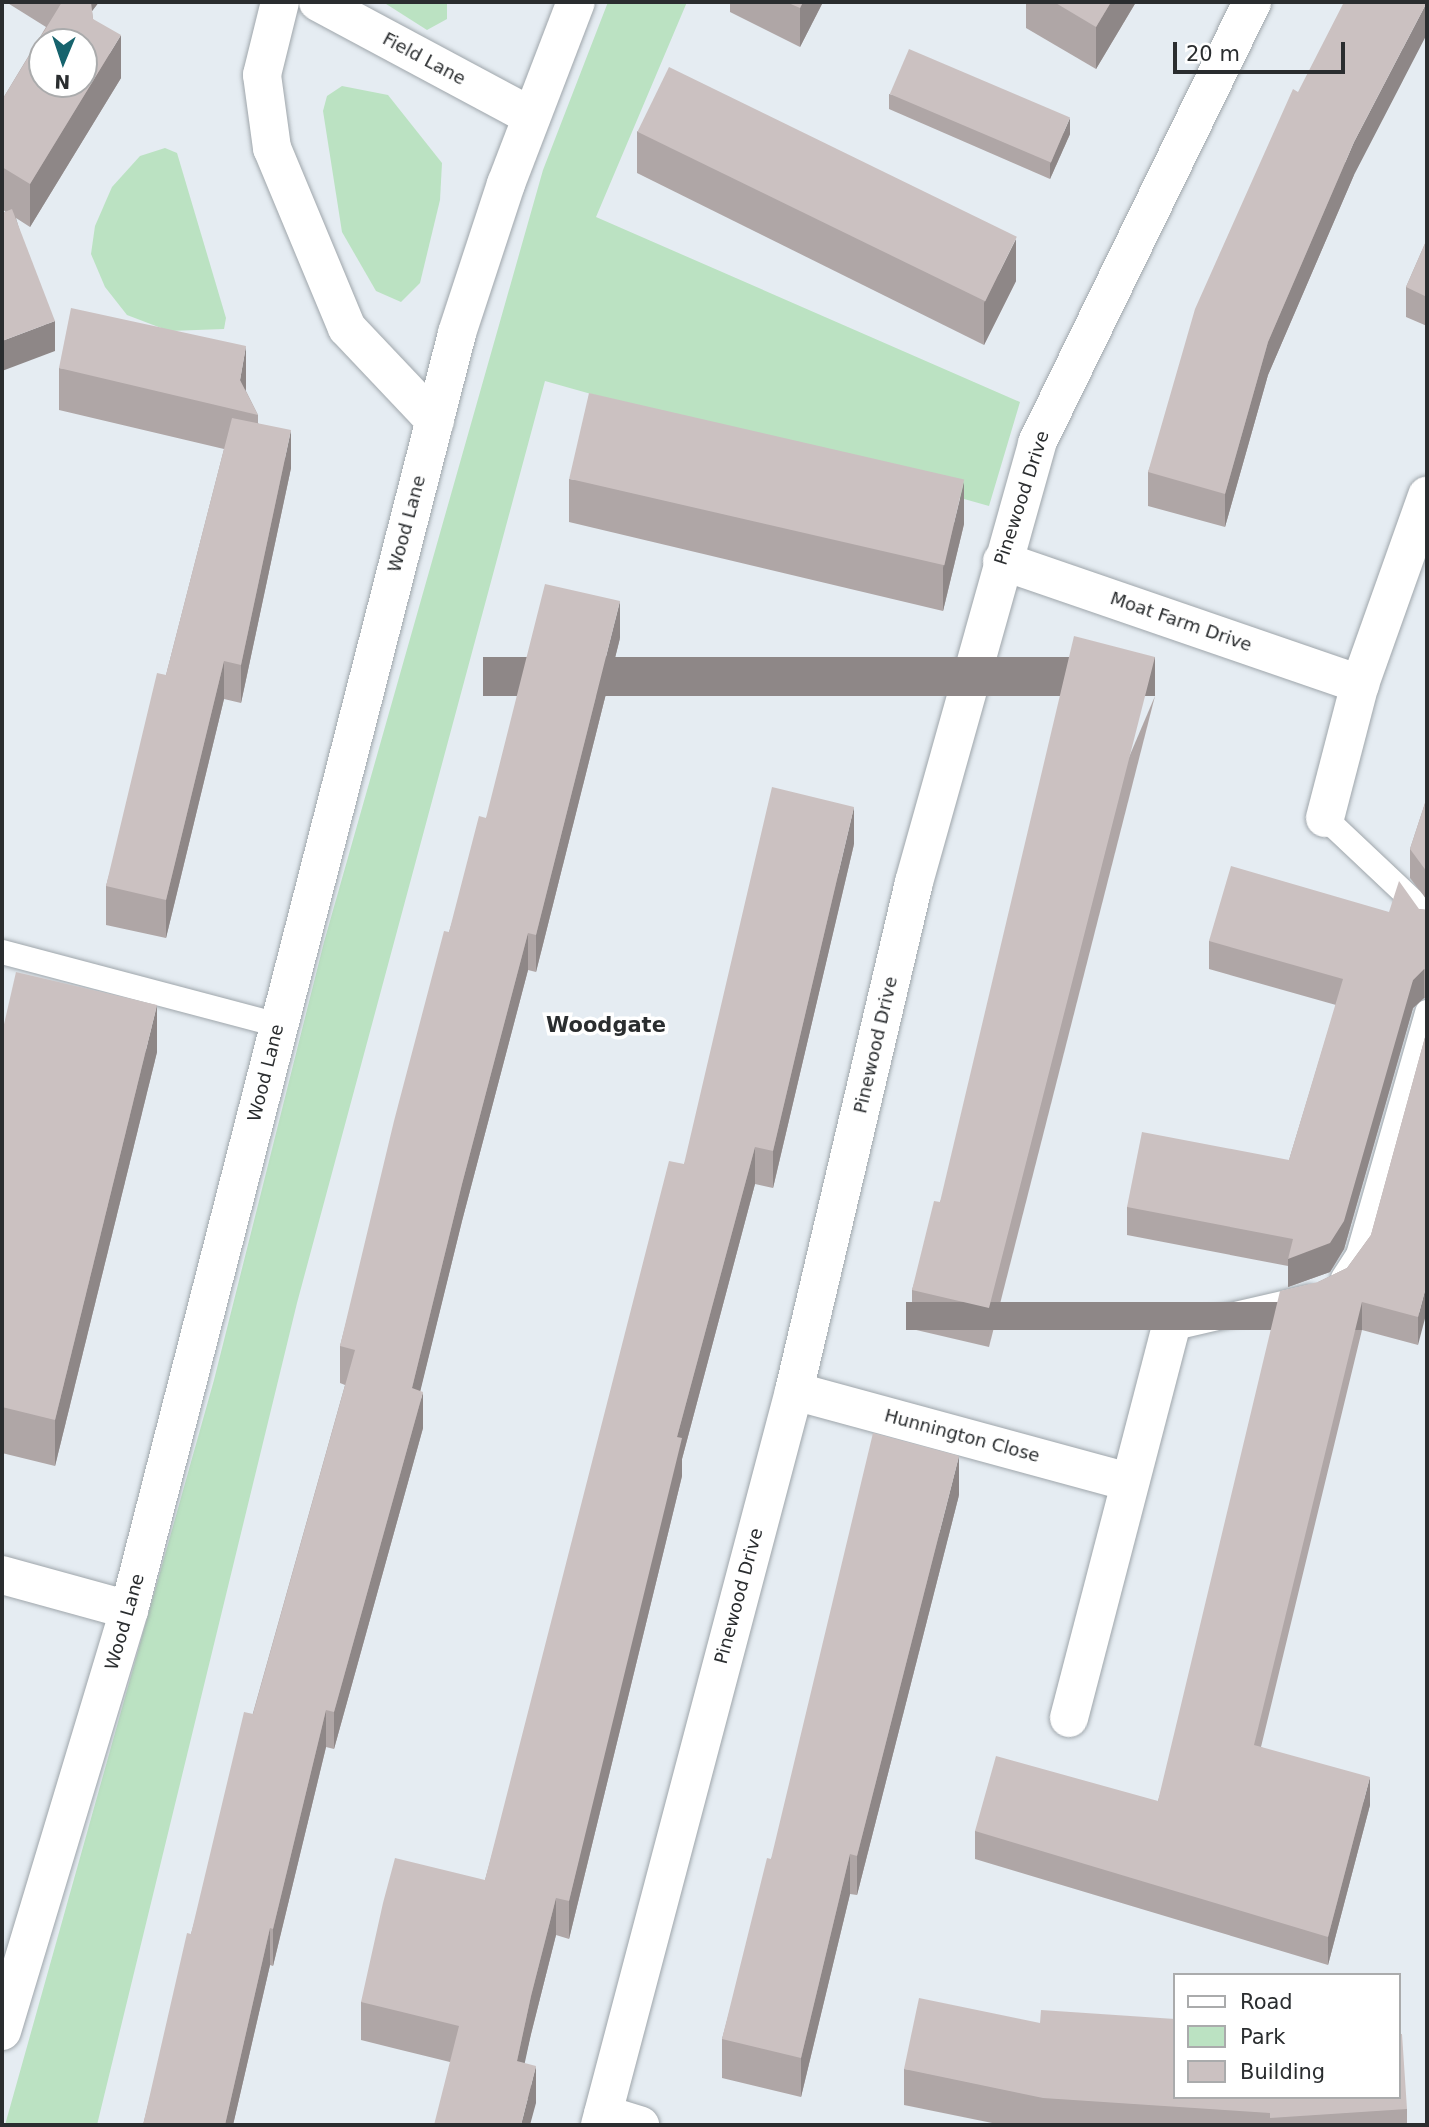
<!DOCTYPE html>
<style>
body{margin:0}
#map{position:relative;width:1429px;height:2127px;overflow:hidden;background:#e5ecf2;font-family:"DejaVu Sans",sans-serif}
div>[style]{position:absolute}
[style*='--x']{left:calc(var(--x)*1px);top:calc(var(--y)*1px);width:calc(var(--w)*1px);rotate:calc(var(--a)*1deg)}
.green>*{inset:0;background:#bbe2c2}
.roads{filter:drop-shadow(0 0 2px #9fa6ab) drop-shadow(0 0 2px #9fa6ab)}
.service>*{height:24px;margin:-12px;padding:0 12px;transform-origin:12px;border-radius:12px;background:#fff}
.minor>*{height:38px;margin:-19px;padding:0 19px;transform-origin:19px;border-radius:19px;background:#fff}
.tertiary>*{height:38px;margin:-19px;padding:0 19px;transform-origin:19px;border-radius:19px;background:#fff}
.wall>*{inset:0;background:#afa6a6}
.shaded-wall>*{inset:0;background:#8e8787;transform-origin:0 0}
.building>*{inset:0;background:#cbc1c1;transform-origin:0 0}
span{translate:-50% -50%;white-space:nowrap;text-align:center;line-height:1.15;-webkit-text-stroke:7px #fff;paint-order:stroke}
.street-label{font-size:18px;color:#2a2d2f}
.quarter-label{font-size:21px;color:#2a2d2f;font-weight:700}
.frame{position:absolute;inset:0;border:4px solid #2a2d2f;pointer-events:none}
.legend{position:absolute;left:1173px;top:1973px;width:228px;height:126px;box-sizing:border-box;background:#fff;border:2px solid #aaabac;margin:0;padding:9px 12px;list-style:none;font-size:21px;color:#2a2d2f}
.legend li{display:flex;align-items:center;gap:14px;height:35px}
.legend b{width:35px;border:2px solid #aaabac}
.north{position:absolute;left:28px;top:28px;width:70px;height:70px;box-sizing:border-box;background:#fff;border:2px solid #aaabac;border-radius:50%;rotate:182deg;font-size:19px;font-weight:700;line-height:28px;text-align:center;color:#2a2d2f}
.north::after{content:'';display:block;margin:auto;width:24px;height:32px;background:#16636d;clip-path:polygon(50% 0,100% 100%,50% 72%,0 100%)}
.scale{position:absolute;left:1173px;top:42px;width:172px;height:32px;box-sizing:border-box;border:4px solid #2a2d2f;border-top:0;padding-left:9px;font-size:21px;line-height:24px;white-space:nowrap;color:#2a2d2f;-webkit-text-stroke:5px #fff;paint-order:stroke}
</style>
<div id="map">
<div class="green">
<div style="clip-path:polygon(383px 2px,447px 2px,447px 19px,427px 30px)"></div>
<div style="clip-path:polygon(608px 2px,687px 2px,596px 217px,1020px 402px,989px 506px,545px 381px,297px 1303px,97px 2125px,5px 2125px,214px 1380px,324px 942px,543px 170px)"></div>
<div style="clip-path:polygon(342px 86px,388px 95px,442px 163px,440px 200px,420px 283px,401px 302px,376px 291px,342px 232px,323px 111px,327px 96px)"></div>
<div style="clip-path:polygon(165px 148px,177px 153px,226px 318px,224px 329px,169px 331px,127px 315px,105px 287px,91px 254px,95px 226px,112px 187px,140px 156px)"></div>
</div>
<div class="roads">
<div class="service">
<div style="--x:1325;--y:818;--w:121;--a:43.3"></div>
<div style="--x:1413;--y:901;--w:27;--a:59"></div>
<div style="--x:2;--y:952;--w:286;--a:14.8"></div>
<div style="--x:1343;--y:1278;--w:27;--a:-57"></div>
<div style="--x:1358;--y:1255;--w:253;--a:-74.1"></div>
<div style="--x:1170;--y:1329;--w:143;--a:-13"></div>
</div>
<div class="minor">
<div style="--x:280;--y:2;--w:75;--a:103.9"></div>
<div style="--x:262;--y:75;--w:74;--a:82.2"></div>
<div style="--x:272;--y:148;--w:195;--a:67.4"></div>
<div style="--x:347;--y:328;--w:128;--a:46.6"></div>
<div style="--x:1002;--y:561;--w:379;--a:19"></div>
<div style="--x:1325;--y:818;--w:138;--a:-75.4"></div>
<div style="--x:1360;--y:684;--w:200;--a:-70.4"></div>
<div style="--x:794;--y:1391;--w:348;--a:15.2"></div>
<div style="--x:2;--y:1575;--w:132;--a:15.4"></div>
<div style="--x:1069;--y:1718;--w:402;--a:-75.4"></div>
<div style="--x:603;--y:2114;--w:39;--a:17"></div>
<div style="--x:600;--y:2125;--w:759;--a:-75.19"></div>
<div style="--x:794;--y:1391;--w:523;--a:-76.73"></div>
<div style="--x:914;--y:882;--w:456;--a:-74.3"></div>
<div style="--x:1037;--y:443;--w:491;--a:-64"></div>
</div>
<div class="tertiary">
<div style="--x:318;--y:2;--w:242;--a:28.2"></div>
<div style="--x:2;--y:2031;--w:440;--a:-73.2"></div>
<div style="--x:129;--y:1610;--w:1318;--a:-75.59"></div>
<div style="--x:457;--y:333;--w:157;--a:-71.8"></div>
<div style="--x:506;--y:184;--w:195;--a:-69"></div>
</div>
</div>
<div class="wall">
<div style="clip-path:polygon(6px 2px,99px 2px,92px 11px,93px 19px,121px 78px,30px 227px,16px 218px,55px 351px,5px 211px,2px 210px,2px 100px,46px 27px)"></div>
<div style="clip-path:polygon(730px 2px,823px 2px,800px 47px,730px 12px)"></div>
<div style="clip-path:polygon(1026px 2px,1136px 2px,1096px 69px,1026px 28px)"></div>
<div style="clip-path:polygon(1298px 92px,1354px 175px,1268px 375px,1225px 527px,1148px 506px,1148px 472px)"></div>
<div style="clip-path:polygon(889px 94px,1070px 134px,1050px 179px,889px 109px)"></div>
<div style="clip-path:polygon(637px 131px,1016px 281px,984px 345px,637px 173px)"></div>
<div style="clip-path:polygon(1427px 239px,1427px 326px,1406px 317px,1406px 287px)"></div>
<div style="clip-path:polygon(59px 368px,246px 391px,258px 415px,258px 423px,291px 468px,241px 703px,224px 699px,166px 938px,106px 925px,106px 886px,166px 675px,224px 449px,59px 410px)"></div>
<div style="clip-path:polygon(569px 479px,964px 524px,943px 611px,569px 522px)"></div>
<div style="clip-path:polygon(620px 638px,536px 972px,528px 970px,462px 1221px,420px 1391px,423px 1428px,334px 1749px,326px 1747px,273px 1966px,270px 1965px,233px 2125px,143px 2125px,191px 1934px,345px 1385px,340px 1383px,340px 1346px,449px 932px,486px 818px)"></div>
<div style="clip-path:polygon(1155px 696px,989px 1347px,912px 1329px,912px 1290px,940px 1202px)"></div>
<div style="clip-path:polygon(1427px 797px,1427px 900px,1410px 878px,1410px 849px)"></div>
<div style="clip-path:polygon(854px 844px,773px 1188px,755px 1184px,682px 1459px,682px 1476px,569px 1939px,556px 1935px,531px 2034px,524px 2063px,536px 2103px,450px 2062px,361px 2040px,361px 2002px,485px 1880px,684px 1164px)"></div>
<div style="clip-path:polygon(1419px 909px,1427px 910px,1427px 998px,1424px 998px,1413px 1008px,1344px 1249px,1330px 1272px,1288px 1287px,1288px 1266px,1127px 1235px,1127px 1207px,1289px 1160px,1336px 1005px,1209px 969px,1209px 941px)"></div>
<div style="clip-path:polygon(1427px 1030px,1418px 1345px,1362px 1330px,1261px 1747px,1370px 1805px,1328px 1965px,975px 1859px,975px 1831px,1158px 1801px,1318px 1282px,1347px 1268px,1371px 1235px)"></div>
<div style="clip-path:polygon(2px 1033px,157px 1052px,55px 1466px,2px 1453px)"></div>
<div style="clip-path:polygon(959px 1495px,857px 1895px,850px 1894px,801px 2097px,722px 2078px,722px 2039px,771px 1859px)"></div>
<div style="clip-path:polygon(904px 2069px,1407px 2109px,1407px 2125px,1002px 2125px,904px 2105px)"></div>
</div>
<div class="shaded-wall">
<div style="clip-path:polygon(89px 2px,99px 2px,89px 15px)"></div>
<div style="clip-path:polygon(803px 2px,823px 2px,800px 47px,800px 8px)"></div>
<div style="clip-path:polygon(1111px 2px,1136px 2px,1096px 69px,1096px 27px)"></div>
<div style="clip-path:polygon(1427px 2px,1427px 34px,1354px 175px,1268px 375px,1225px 527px,1225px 494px,1268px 342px,1354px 142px)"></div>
<div style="clip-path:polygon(121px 35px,121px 78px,30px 227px,30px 184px)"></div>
<div style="clip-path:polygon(1070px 118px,1070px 134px,1050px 179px,1050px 164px)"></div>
<div style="clip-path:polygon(1016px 239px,1016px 281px,984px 345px,984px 303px)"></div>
<div style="clip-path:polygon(55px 321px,55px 351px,2px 371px,2px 341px)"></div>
<div style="clip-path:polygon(246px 346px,246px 389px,242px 411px,240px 380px)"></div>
<div style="clip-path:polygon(291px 430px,291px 468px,241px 703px,241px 665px)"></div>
<div style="clip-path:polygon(964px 482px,964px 524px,943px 611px,943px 568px)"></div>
<div style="clip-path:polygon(620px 601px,620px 638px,536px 972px,536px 935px)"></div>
<div style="left:1155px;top:657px;width:39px;height:672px;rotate:90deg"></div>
<div style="clip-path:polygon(224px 661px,224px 699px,166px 938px,166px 900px)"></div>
<div style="clip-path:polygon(854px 807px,854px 844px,773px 1188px,773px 1151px)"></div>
<div style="clip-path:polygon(528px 933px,528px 970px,462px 1221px,412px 1425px,412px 1388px,462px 1184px)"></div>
<div style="clip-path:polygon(1424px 969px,1424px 998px,1413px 1008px,1344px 1249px,1330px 1272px,1288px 1287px,1288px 1259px,1413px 980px)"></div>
<div style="clip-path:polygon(157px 1005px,157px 1052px,55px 1466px,55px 1420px)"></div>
<div style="clip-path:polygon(755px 1147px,755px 1184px,682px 1459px,682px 1476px,569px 1939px,569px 1901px,677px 1437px)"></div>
<div style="clip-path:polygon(1427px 1283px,1427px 1311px,1418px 1345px,1418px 1317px)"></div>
<div style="left:1362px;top:1302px;width:28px;height:456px;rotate:90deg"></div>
<div style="clip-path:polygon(423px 1392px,423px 1428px,334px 1749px,334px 1712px)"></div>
<div style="clip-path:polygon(959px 1456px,959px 1495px,857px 1895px,857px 1856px)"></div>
<div style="clip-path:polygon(326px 1710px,326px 1747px,273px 1966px,273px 1929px)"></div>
<div style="clip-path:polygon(1370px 1777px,1370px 1805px,1328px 1965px,1328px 1937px)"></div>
<div style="clip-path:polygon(850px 1854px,850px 1894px,801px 2097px,801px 2058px)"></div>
<div style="clip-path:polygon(556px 1898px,556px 1935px,531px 2034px,517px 2099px,517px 2061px,531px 1996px)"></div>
<div style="clip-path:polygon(270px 1928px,270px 1965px,233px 2125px,225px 2125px)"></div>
<div style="clip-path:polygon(536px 2066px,536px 2103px,530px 2125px,521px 2125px)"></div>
</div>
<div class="building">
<div style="clip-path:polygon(evenodd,62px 2px,91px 2px,93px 19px,121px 35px,30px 184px,2px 167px,2px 100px,62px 2px,42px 42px,84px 42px,84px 84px,42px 84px,42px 42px)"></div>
<div style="clip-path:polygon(786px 2px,803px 2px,800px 8px)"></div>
<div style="clip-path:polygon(1054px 2px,1111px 2px,1096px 27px)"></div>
<div style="clip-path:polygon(1344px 2px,1427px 2px,1354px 142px,1268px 342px,1225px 494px,1148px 472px,1195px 309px,1293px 89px,1298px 92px)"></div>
<div style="left:909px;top:49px;width:175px;height:49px;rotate:23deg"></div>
<div style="left:669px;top:67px;width:387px;height:72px;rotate:26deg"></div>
<div style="clip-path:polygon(12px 209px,55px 321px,2px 341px,2px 213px)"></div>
<div style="clip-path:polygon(1427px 239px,1427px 297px,1406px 287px)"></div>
<div style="clip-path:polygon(71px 308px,246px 346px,240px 380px,258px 415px,59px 368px)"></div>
<div style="left:589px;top:393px;width:385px;height:88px;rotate:13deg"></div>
<div style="clip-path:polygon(232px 418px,291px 430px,241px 665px,224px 661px,166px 900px,106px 886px,157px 673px,166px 675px)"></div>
<div style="clip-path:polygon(545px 584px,620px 601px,536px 935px,528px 933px,462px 1184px,412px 1388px,423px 1392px,334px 1712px,326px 1710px,273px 1929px,270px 1928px,225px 2125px,143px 2125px,187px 1933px,191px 1934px,244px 1712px,253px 1714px,355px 1350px,340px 1346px,394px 1121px,444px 931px,449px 932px,479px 816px,486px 818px)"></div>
<div style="clip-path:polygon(1074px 636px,1155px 657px,989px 1308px,912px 1290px,934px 1201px,940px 1202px)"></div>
<div style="clip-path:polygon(772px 787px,854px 807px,773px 1151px,755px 1147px,677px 1437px,682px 1438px,569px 1901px,556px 1898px,531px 1996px,517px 2061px,536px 2066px,521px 2125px,434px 2125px,459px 2026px,361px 2002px,383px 1903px,395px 1858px,485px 1880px,669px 1161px,684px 1164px)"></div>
<div style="clip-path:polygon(1427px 797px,1427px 872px,1410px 849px)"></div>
<div style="clip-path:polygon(1231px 866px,1389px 912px,1399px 881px,1419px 909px,1427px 910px,1427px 970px,1424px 969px,1413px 980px,1344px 1221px,1330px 1243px,1288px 1259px,1293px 1239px,1127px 1207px,1142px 1132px,1289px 1160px,1343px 979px,1209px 941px)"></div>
<div style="clip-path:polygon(16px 972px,157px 1005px,55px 1420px,2px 1407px,2px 1033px)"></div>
<div style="clip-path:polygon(1427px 1030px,1427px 1283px,1418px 1317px,1362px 1302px,1254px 1745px,1370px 1777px,1328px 1937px,975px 1831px,996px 1756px,1158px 1801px,1280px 1291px,1318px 1282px,1347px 1268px,1371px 1235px)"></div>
<div style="clip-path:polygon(873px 1433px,959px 1456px,857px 1856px,850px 1854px,801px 2058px,722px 2039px,767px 1858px,771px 1859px)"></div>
<div style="clip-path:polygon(919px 1998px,1040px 2023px,1041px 2010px,1175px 2019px,1175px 2097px,1399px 2097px,1399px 2034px,1402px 2034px,1407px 2109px,1270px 2118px,1270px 2113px,1043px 2098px,904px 2069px)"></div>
</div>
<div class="street-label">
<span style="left:424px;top:59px;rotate:28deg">Field Lane</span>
<span style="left:1022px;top:498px;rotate:-72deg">Pinewood Drive</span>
<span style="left:407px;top:524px;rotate:-75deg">Wood Lane</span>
<span style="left:1181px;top:622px;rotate:19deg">Moat Farm Drive</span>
<span style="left:876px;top:1045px;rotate:-77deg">Pinewood Drive</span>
<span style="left:266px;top:1073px;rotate:-76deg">Wood Lane</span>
<span style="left:962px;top:1436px;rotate:15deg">Hunnington Close</span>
<span style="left:739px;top:1596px;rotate:-75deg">Pinewood Drive</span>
<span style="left:125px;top:1622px;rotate:-74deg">Wood Lane</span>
</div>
<div class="quarter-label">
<span style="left:606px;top:1025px">Woodgate</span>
</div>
<div class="frame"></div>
<ul class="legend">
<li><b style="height:9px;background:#fff"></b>Road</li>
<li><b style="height:19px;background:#bbe2c2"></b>Park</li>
<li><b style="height:19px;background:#cbc1c1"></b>Building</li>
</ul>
<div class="north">N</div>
<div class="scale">20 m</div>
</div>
